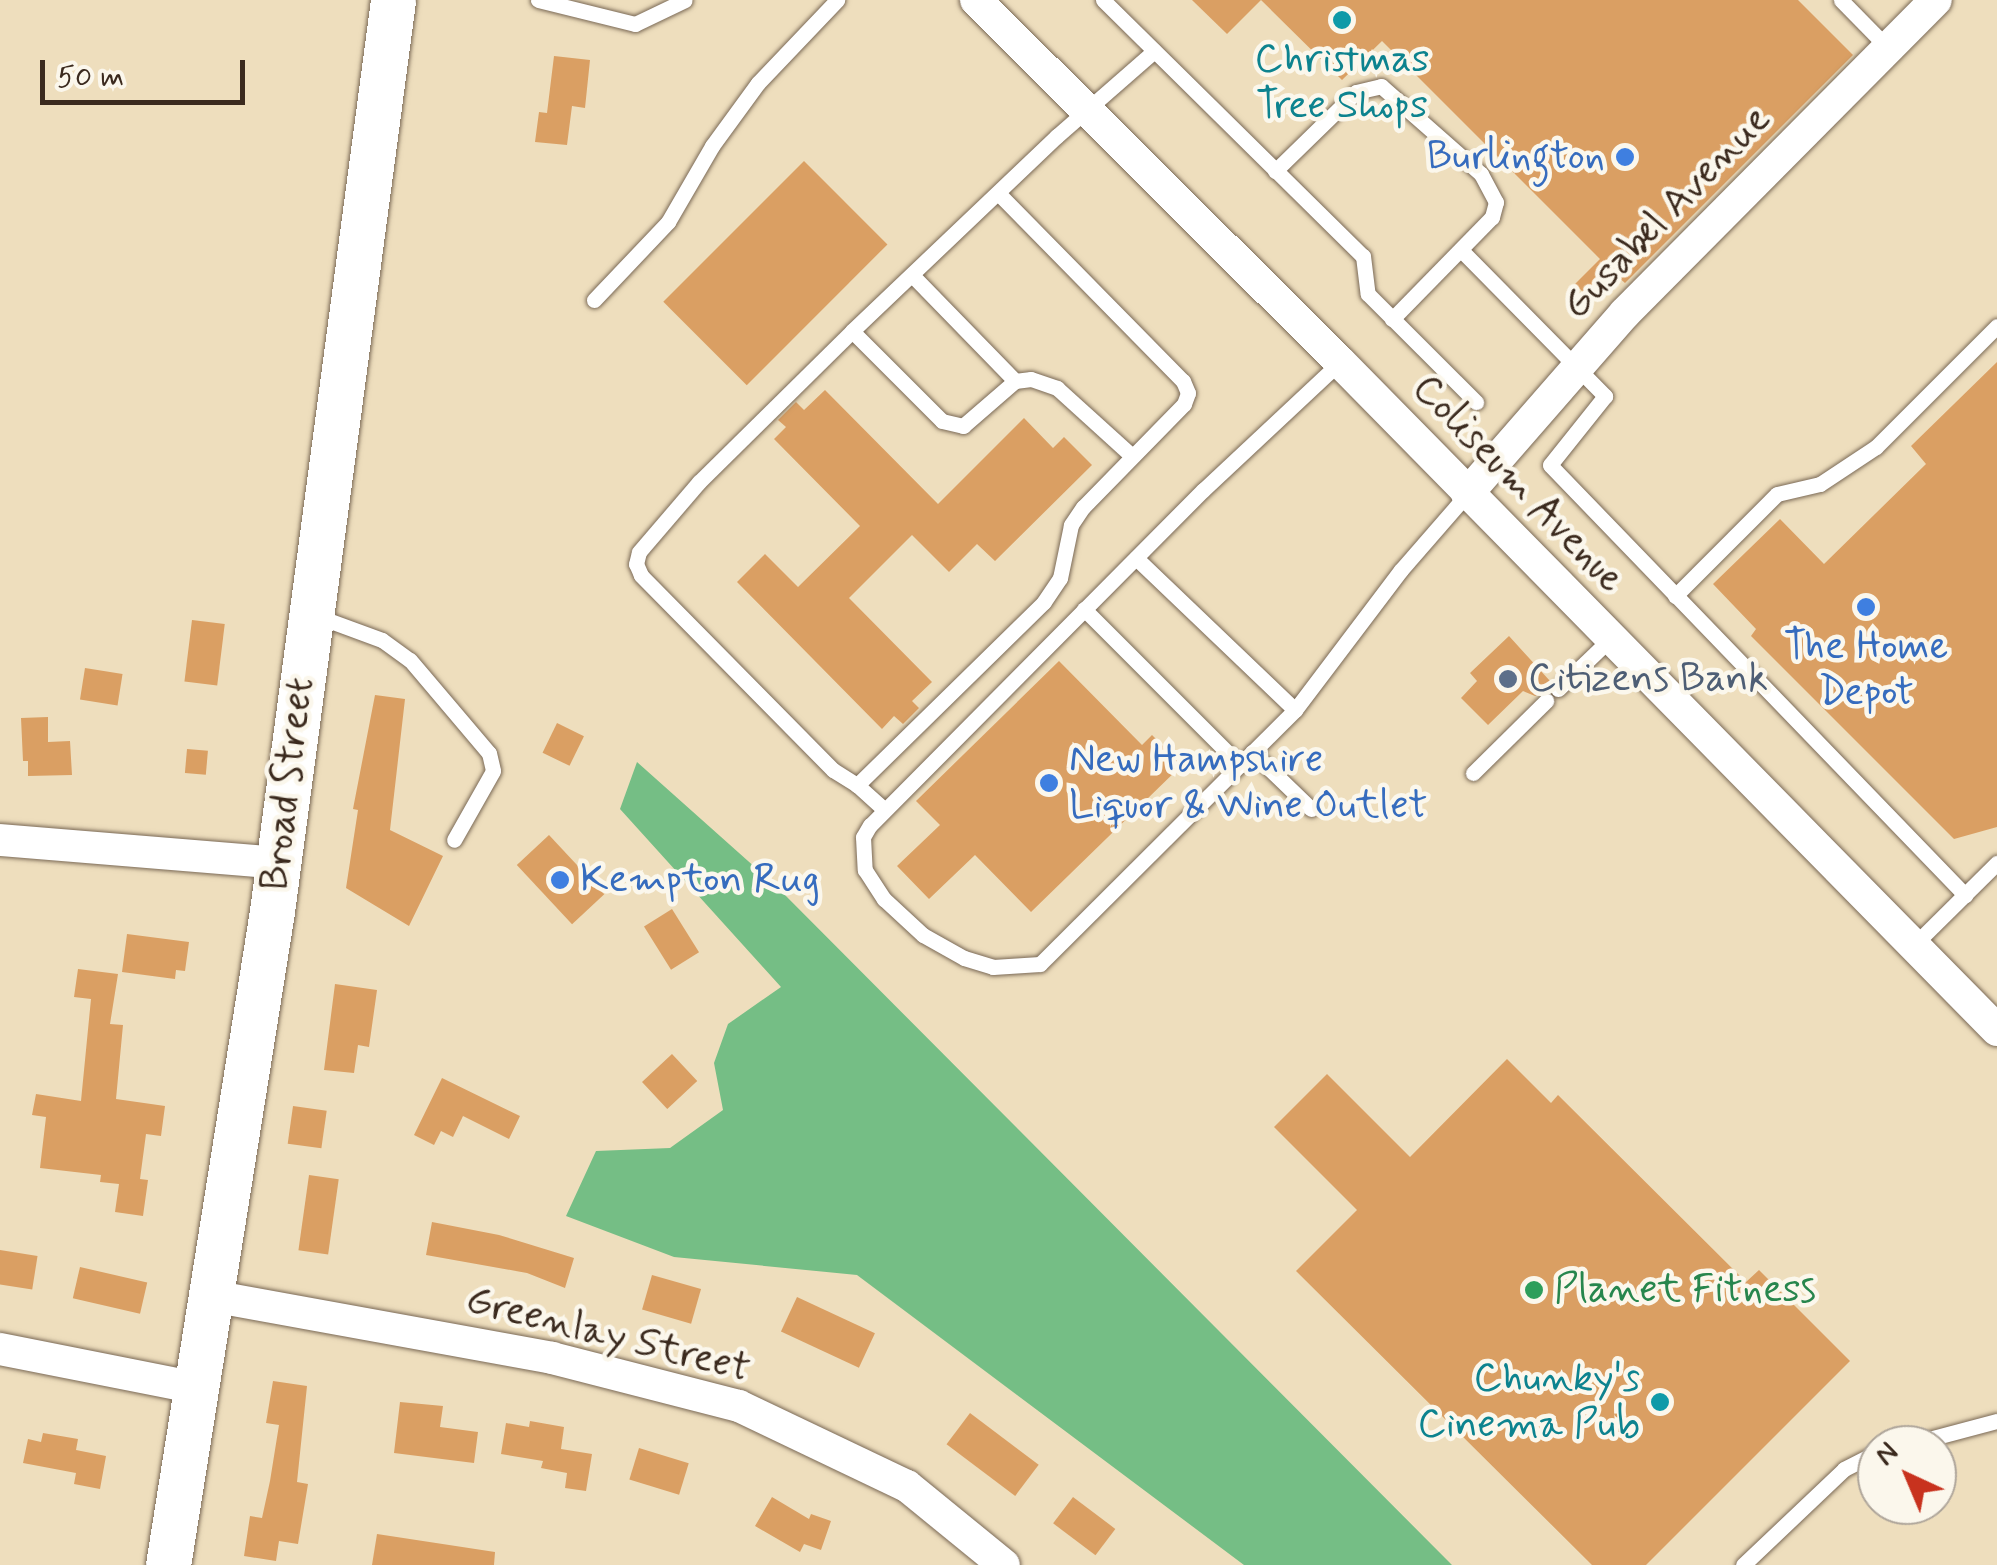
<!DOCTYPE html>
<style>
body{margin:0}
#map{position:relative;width:1997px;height:1565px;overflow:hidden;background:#eedebd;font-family:Mynerve,sans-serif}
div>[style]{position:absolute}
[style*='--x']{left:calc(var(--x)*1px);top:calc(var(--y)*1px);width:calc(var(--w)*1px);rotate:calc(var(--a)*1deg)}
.forest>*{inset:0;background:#75be85}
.building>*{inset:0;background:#da9f63;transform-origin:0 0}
.roads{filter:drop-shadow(0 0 2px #7a6956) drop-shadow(0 0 2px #7a6956)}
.service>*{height:15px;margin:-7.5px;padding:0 7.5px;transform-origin:7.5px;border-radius:7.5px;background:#fff}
.minor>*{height:32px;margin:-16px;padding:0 16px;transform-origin:16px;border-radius:16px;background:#fff}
.secondary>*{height:45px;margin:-22.5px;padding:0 22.5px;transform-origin:22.5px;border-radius:22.5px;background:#fff}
.dots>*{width:28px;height:28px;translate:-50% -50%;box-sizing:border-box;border:5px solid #fbf7ec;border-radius:50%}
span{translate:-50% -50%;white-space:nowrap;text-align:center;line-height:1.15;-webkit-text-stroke:9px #fbf7ec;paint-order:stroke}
.culture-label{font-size:40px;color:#0d838f}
.right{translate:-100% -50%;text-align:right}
.shop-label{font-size:40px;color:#366cbe}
.left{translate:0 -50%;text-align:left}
.street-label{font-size:40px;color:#3b2a1e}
.service-label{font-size:40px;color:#4e5e75}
.leisure-label{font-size:40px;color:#27864d}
.north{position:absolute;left:1857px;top:1425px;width:100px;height:100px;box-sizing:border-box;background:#fbf7ec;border:2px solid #aea59a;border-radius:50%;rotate:316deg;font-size:28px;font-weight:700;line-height:40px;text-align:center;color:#3b2a1e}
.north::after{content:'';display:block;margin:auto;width:35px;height:45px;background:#c8321e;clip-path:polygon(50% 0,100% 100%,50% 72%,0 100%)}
.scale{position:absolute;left:40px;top:60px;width:205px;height:45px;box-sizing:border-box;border:5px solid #3b2a1e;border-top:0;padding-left:12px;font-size:30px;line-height:35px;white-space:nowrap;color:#3b2a1e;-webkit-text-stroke:8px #fbf7ec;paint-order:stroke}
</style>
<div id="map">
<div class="forest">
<div style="clip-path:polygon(637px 762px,775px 885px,1452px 1565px,1244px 1565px,857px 1275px,674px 1257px,566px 1216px,596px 1151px,670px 1148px,723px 1110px,714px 1063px,728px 1024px,781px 987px,620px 809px)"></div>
</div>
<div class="building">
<div style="clip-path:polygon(1192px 0,1261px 0,1227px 34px)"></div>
<div style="clip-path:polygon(1261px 0,1798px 0,1853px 55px,1625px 283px,1617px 276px,1592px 301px,1575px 284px,1600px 259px,1382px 41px,1342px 80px)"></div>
<div style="clip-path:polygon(554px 56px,590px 60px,585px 108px,572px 106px,567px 145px,535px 142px,539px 112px,547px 113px)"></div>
<div style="left:804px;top:161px;width:118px;height:199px;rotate:45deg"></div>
<div style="clip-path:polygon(1997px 362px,1997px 827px,1954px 839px,1751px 636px,1756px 629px,1713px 584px,1780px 519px,1824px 564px,1926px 464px,1911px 446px)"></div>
<div style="clip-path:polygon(825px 390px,938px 504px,1024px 418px,1053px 448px,1064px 437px,1092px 465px,995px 561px,977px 544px,949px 572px,912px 535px,849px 598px,932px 682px,912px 701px,919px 708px,903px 724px,894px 716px,882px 729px,737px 582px,765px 554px,798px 587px,860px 526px,774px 439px,786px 427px,778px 420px,796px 402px,804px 410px)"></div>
<div style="left:192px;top:620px;width:33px;height:62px;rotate:7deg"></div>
<div style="clip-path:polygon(1509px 636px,1550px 681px,1547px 690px,1535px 696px,1523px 691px,1488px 725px,1461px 698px,1477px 681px,1470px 673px)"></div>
<div style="clip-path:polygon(1059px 661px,1142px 745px,1152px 735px,1182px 765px,1031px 912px,975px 855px,929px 899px,897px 866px,940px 825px,916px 801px)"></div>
<div style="left:85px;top:668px;width:38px;height:32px;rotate:9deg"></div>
<div style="clip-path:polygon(375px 695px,405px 699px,390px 830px,443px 856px,409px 926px,346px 888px,358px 810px,353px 809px)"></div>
<div style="clip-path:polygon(48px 717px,48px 742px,70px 741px,72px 775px,28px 776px,28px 761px,23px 761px,21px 718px)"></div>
<div style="left:557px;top:723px;width:30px;height:33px;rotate:26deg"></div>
<div style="left:187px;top:749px;width:21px;height:24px;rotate:5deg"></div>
<div style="left:549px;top:835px;width:81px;height:44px;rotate:47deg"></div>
<div style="left:672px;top:909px;width:51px;height:33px;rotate:58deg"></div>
<div style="clip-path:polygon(127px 934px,189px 942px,185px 971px,176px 970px,175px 979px,122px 972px)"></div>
<div style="clip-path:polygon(78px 969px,118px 974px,110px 1024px,123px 1025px,116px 1099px,165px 1106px,161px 1136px,146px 1134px,140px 1179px,148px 1180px,143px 1216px,115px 1212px,119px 1184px,100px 1182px,101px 1175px,40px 1168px,46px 1117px,32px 1115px,36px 1094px,81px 1101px,91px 999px,74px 997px)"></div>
<div style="clip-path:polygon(335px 984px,377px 990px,369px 1047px,358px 1045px,354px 1073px,324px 1070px)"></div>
<div style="left:672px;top:1054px;width:37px;height:41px;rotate:47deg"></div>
<div style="clip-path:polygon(1507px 1059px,1551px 1103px,1558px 1095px,1746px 1282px,1759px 1270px,1850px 1361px,1646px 1565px,1592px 1565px,1296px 1271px,1357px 1210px,1274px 1127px,1327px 1074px,1410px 1157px)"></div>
<div style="clip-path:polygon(442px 1078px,520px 1116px,509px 1139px,463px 1116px,453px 1137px,441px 1131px,434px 1145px,414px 1135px)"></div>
<div style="left:293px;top:1106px;width:34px;height:38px;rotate:8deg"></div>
<div style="left:309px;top:1175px;width:30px;height:76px;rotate:8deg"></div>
<div style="clip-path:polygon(432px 1222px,499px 1235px,574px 1258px,565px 1288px,527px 1273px,426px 1255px)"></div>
<div style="left:0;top:1250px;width:38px;height:34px;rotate:9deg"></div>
<div style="left:80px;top:1267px;width:69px;height:32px;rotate:13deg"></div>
<div style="left:652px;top:1275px;width:51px;height:36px;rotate:16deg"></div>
<div style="left:797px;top:1297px;width:86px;height:38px;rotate:25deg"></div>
<div style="clip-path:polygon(273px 1381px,307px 1386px,297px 1482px,308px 1484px,298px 1544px,279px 1541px,276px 1561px,244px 1556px,250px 1516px,262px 1518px,270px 1481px,279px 1425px,266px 1423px)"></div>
<div style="clip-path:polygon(400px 1402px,443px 1406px,440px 1427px,478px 1432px,474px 1463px,394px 1453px)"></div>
<div style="left:970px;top:1413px;width:86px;height:39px;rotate:37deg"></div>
<div style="clip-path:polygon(530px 1421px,564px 1427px,561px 1449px,592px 1454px,586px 1491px,565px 1488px,567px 1473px,541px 1468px,543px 1461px,501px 1454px,506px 1423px,529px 1427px)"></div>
<div style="clip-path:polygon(43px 1433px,78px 1439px,76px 1450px,106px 1456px,100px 1489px,74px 1484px,76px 1473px,23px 1463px,28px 1439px,41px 1442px)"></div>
<div style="left:639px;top:1448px;width:52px;height:33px;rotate:17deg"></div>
<div style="clip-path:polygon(772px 1497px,809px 1519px,811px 1514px,831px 1521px,821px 1550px,804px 1544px,800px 1552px,755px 1526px)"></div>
<div style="left:1073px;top:1497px;width:53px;height:33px;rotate:37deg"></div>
<div style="clip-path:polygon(377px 1534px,495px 1552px,494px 1565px,372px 1565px)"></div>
</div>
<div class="roads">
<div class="service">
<div style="--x:538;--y:0;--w:100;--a:13.9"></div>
<div style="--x:635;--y:24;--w:55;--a:-25.6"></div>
<div style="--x:1103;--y:0;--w:365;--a:44.6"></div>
<div style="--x:1363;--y:256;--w:38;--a:83"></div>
<div style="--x:1368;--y:294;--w:153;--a:45"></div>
<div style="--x:1841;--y:0;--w:67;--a:45.6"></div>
<div style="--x:1275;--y:171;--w:113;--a:-44.3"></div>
<div style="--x:1356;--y:92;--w:26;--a:-13"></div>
<div style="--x:1381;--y:86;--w:133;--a:41.3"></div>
<div style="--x:1481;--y:174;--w:32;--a:62"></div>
<div style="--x:1496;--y:202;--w:16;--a:105"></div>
<div style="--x:1492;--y:217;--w:143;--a:134.4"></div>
<div style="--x:998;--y:193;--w:264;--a:45.5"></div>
<div style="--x:1183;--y:381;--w:13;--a:67"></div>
<div style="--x:1188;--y:393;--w:12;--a:110"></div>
<div style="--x:1184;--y:404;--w:144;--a:134.4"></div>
<div style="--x:1083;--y:507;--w:22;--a:124"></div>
<div style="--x:1071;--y:525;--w:54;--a:101.7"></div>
<div style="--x:1060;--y:578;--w:29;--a:124"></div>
<div style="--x:1044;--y:602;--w:262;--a:135.6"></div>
<div style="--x:857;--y:785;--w:28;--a:-148"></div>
<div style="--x:833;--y:770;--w:274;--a:-134.6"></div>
<div style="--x:641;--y:575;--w:12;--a:-114"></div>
<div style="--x:636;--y:564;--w:12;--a:-76"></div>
<div style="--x:639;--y:552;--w:92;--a:-49.4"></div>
<div style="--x:699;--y:482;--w:215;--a:-44.6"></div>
<div style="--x:852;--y:331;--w:283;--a:-43.6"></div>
<div style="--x:1057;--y:136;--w:129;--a:-41.2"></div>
<div style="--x:1462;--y:251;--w:204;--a:45.4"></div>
<div style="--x:1605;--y:396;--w:88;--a:128.6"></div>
<div style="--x:1550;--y:465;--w:598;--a:46.02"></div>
<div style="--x:912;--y:275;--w:148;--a:45.8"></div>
<div style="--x:594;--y:300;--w:108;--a:-46.5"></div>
<div style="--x:668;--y:222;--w:88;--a:-59.9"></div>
<div style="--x:712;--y:146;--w:78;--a:-53.9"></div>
<div style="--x:758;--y:83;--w:115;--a:-46.4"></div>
<div style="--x:852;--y:331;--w:127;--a:45"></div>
<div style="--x:942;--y:421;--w:22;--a:13"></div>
<div style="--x:963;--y:426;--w:69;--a:-40.9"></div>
<div style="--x:1015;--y:381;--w:16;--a:-7"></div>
<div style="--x:1031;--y:379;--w:28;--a:19"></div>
<div style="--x:1057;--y:388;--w:101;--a:42.2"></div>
<div style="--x:1340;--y:362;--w:187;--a:136.9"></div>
<div style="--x:1203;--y:490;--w:472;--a:134.8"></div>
<div style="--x:870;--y:825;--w:14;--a:120"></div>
<div style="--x:863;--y:837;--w:33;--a:87"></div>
<div style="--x:865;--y:870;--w:35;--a:57"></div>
<div style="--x:884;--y:899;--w:53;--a:42.7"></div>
<div style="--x:923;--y:935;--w:47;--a:29.3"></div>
<div style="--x:964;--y:958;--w:30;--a:17"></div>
<div style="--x:993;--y:967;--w:47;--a:-3.7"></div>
<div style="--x:1040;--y:964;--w:360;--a:-44.9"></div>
<div style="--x:1295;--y:710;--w:176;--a:-52.9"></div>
<div style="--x:1401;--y:570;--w:101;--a:-49"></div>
<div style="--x:1136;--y:558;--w:220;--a:43.7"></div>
<div style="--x:1675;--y:596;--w:144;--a:-45"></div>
<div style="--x:1777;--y:494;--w:44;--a:-13.1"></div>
<div style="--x:1820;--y:484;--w:67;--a:-33.5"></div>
<div style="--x:1876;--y:447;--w:171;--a:-45"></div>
<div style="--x:1084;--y:609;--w:221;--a:45"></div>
<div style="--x:314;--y:615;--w:72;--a:20.2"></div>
<div style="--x:382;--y:640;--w:34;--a:36"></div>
<div style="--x:410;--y:660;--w:122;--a:49.7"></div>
<div style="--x:489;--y:753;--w:18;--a:77"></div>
<div style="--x:493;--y:771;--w:79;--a:119.5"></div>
<div style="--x:1558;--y:689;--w:72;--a:-43.9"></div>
<div style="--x:1252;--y:752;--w:82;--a:44"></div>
<div style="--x:1473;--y:773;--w:103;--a:-44.6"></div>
<div style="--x:857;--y:785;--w:36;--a:42"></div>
<div style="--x:1914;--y:945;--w:117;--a:-44.7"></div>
<div style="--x:1906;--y:1445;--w:94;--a:-14.8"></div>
<div style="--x:1743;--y:1565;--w:139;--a:-43.5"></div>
<div style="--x:1844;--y:1469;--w:37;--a:-27"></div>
</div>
<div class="minor">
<div style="--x:976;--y:0;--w:513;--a:44.84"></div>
<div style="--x:1340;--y:362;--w:937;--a:45.48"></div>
<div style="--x:1467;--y:494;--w:240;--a:-48.9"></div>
<div style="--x:1625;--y:313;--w:441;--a:-45.2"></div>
<div style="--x:0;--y:840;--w:279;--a:4.7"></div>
<div style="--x:212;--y:1296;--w:346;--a:10.3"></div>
<div style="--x:552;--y:1358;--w:193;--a:14.4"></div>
<div style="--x:739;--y:1406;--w:186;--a:25.5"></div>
<div style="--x:907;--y:1486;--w:125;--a:39.2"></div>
<div style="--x:0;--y:1349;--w:201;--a:11.2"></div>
</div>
<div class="secondary">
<div style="--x:168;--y:1565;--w:662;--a:-80.96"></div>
<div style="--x:272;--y:911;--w:919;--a:-82.43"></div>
</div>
</div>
<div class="dots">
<div style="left:1342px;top:20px;background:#0f9aa8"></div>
<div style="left:1625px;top:157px;background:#3f7fe0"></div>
<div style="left:1866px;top:607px;background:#3f7fe0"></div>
<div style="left:1508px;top:679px;background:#5c6f8a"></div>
<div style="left:1049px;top:783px;background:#3f7fe0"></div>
<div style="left:560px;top:880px;background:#3f7fe0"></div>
<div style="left:1534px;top:1290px;background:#2e9e5b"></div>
<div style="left:1660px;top:1402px;background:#0f9aa8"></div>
</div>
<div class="culture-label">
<span style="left:1342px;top:83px">Christmas<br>Tree Shops</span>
<span class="right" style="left:1640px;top:1402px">Chunky's<br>Cinema Pub</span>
</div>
<div class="shop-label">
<span class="right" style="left:1605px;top:157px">Burlington</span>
<span style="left:1866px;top:670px">The Home<br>Depot</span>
<span class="left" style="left:1069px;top:783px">New Hampshire<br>Liquor &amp; Wine Outlet</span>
<span class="left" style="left:580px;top:880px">Kempton Rug</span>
</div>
<div class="street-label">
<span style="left:1667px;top:213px;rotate:-46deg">Gusabel Avenue</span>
<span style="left:1518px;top:484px;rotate:46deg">Coliseum Avenue</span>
<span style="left:288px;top:784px;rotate:-83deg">Broad Street</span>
<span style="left:608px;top:1335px;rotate:14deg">Greenlay Street</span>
</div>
<div class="service-label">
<span class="left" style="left:1528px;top:679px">Citizens Bank</span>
</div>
<div class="leisure-label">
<span class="left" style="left:1554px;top:1290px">Planet Fitness</span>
</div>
<div class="north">N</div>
<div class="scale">50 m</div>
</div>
